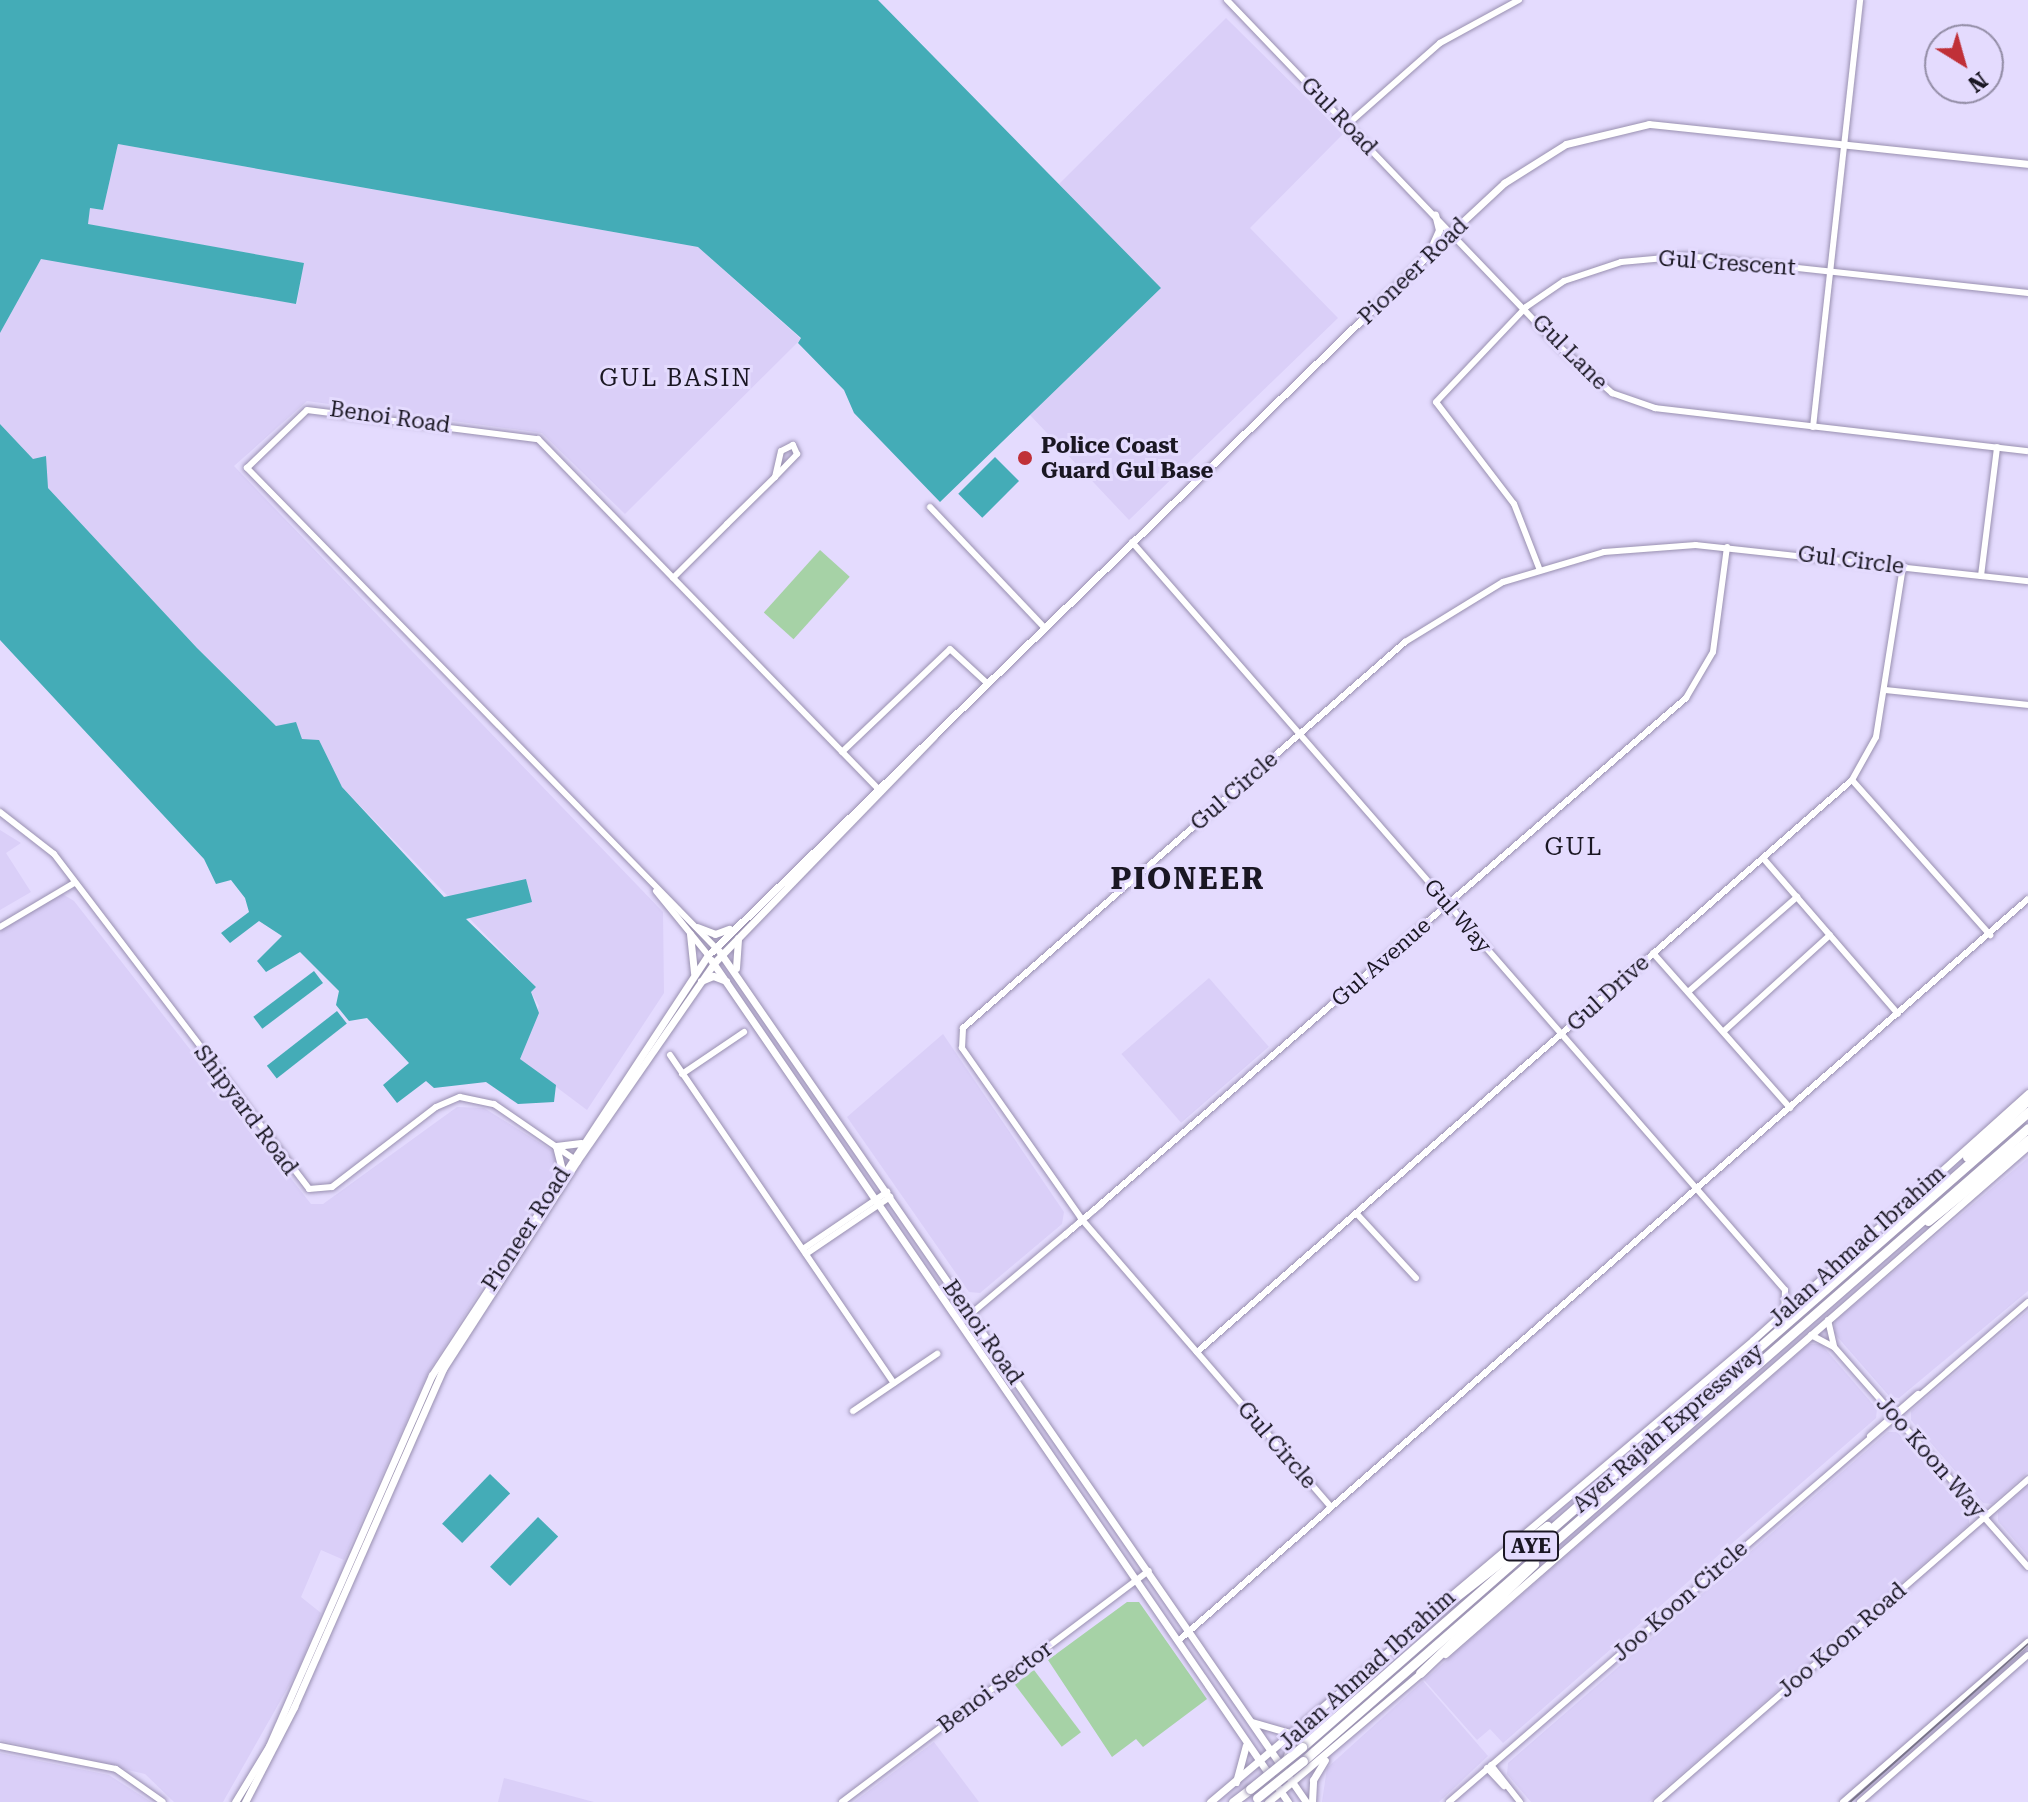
<!DOCTYPE html>
<style>
body{margin:0}
#map{position:relative;width:2028px;height:1802px;overflow:hidden;background:#e4dbfe;font-family:"Roboto Serif",serif}
div>[style]{position:absolute}
[style*='--x']{left:calc(var(--x)*1px);top:calc(var(--y)*1px);width:calc(var(--w)*1px);rotate:calc(var(--a)*1deg)}
.built>*{inset:0;background:#dacff8;transform-origin:0 0}
.green>*{inset:0;background:#a6d2a6;transform-origin:0 0}
.water>*{inset:0;background:#44acb7;transform-origin:0 0}
.roads{filter:drop-shadow(0 0 2px #9990b0) drop-shadow(0 0 2px #9990b0)}
.minor>*{height:6px;margin:-3px;padding:0 3px;transform-origin:3px;border-radius:3px;background:#fff}
.major>*{height:7px;margin:-3.5px;padding:0 3.5px;transform-origin:3.5px;border-radius:3.5px;background:#fff}
.highway>*{height:9px;margin:-4.5px;padding:0 4.5px;transform-origin:4.5px;border-radius:4.5px;background:#fff}
.rail>*{height:2px;margin:-1px;padding:0 1px;transform-origin:1px;border-radius:1px;background:#787389}
.bridges{filter:drop-shadow(0 0 2px #9990b0) drop-shadow(0 0 2px #9990b0)}
.highway-bridge>*{height:9px;margin:-4.5px;padding:0 4.5px;transform-origin:4.5px;border-radius:4.5px;background:#fff}
.dots>*{width:22px;height:22px;translate:-50% -50%;box-sizing:border-box;border:4px solid #e4dbfe;border-radius:50%}
span{translate:-50% -50%;white-space:nowrap;text-align:center;line-height:1.15;-webkit-text-stroke:6px #e4dbfe;paint-order:stroke}
.shield-label span{padding:2px 6px;background:#e4dbfe;border:2px solid;border-radius:6px;-webkit-text-stroke-width:0}
.shield-label{font-size:20px;color:#1a1723;font-weight:700}
.street-label{font-size:22px;color:#1a1723}
.poi-label{font-size:22px;color:#1a1723;font-weight:700}
.left{translate:0 -50%;text-align:left}
.neighbourhood-label{font-size:24px;color:#1a1723;letter-spacing:2px}
.district-label{font-size:30px;color:#1a1723;font-weight:700;letter-spacing:2px}
.north{position:absolute;left:1924px;top:24px;width:80px;height:80px;box-sizing:border-box;background:#e4dbfe;border:2px solid #938da6;border-radius:50%;rotate:143deg;font-size:22px;font-weight:700;line-height:32px;text-align:center;color:#1a1723}
.north::after{content:'';display:block;margin:auto;width:28px;height:36px;background:#c03038;clip-path:polygon(50% 0,100% 100%,50% 72%,0 100%)}
</style>
<div id="map">
<div class="built">
<div style="clip-path:polygon(1226px 18px,1343px 134px,1250px 228px,1338px 318px,1129px 520px,1030px 415px,1161px 288px,1059px 184px)"></div>
<div style="clip-path:polygon(118px 144px,698px 247px,801px 339px,625px 514px,542px 433px,307px 401px,234px 466px,663px 912px,664px 993px,587px 1110px,519px 1059px,539px 1006px,531px 992px,536px 987px,342px 787px,323px 756px,277px 727px,197px 648px,48px 488px,33px 459px,0 424px,0 333px,41px 258px,297px 304px,303px 263px,87px 224px,90px 208px,103px 210px)"></div>
<div style="clip-path:polygon(0 830px,21px 843px,6px 853px,31px 892px,0 910px)"></div>
<div style="clip-path:polygon(61px 893px,74px 901px,311px 1204px,323px 1204px,457px 1107px,484px 1108px,559px 1155px,560px 1165px,428px 1373px,344px 1560px,321px 1550px,301px 1597px,321px 1613px,299px 1668px,223px 1802px,174px 1802px,145px 1774px,0 1740px,0 930px)"></div>
<div style="left:1209px;top:978px;width:91px;height:116px;rotate:49deg"></div>
<div style="clip-path:polygon(943px 1034px,1064px 1212px,1062px 1224px,980px 1293px,969px 1292px,847px 1117px)"></div>
<div style="clip-path:polygon(2028px 1158px,2028px 1291px,1899px 1398px,1890px 1397px,1834px 1333px,1835px 1321px)"></div>
<div style="clip-path:polygon(2028px 1311px,2028px 1472px,1992px 1504px,1983px 1503px,1911px 1420px,1911px 1411px)"></div>
<div style="clip-path:polygon(1809px 1344px,1821px 1344px,1877px 1409px,1876px 1418px,1503px 1743px,1490px 1729px,1477px 1740px,1424px 1680px)"></div>
<div style="clip-path:polygon(1888px 1432px,1897px 1432px,1969px 1515px,1969px 1524px,1649px 1802px,1531px 1802px,1507px 1774px,1508px 1763px)"></div>
<div style="clip-path:polygon(2028px 1486px,2028px 1556px,1998px 1521px,1998px 1512px)"></div>
<div style="clip-path:polygon(1423px 1681px,1488px 1756px,1439px 1802px,1322px 1802px,1327px 1768px)"></div>
<div style="clip-path:polygon(934px 1742px,979px 1802px,854px 1802px)"></div>
<div style="clip-path:polygon(0 1753px,109px 1775px,151px 1802px,0 1802px)"></div>
<div style="clip-path:polygon(504px 1778px,594px 1802px,498px 1802px)"></div>
</div>
<div class="green">
<div style="left:820px;top:550px;width:40px;height:84px;rotate:42deg"></div>
<div style="clip-path:polygon(1127px 1602px,1139px 1602px,1207px 1699px,1143px 1747px,1136px 1739px,1112px 1757px,1048px 1660px)"></div>
<div style="left:1034px;top:1670px;width:78px;height:24px;rotate:53deg"></div>
</div>
<div class="water">
<div style="clip-path:polygon(0 0,878px 0,1161px 288px,940px 502px,854px 413px,844px 390px,798px 343px,801px 338px,698px 247px,118px 144px,103px 210px,90px 208px,88px 224px,304px 263px,296px 304px,41px 259px,0 333px)"></div>
<div style="clip-path:polygon(0 424px,33px 459px,46px 456px,48px 488px,197px 648px,276px 726px,296px 722px,302px 739px,319px 740px,342px 787px,444px 897px,526px 879px,532px 902px,466px 919px,536px 987px,531px 992px,539px 1013px,520px 1059px,556px 1085px,554px 1102px,518px 1104px,486px 1082px,434px 1088px,426px 1081px,397px 1103px,383px 1085px,409px 1063px,367px 1018px,349px 1021px,336px 1005px,339px 991px,300px 952px,266px 972px,257px 961px,282px 936px,259px 921px,230px 943px,221px 933px,249px 912px,245px 898px,231px 880px,216px 884px,204px 859px,0 640px)"></div>
<div style="left:995px;top:457px;width:34px;height:52px;rotate:45deg"></div>
<div style="left:314px;top:971px;width:15px;height:76px;rotate:53deg"></div>
<div style="left:337px;top:1011px;width:16px;height:89px;rotate:52deg"></div>
<div style="left:490px;top:1474px;width:28px;height:69px;rotate:44deg"></div>
<div style="left:538px;top:1517px;width:28px;height:69px;rotate:44deg"></div>
</div>
<div class="roads">
<div class="minor">
<div style="--x:1227;--y:0;--w:484;--a:46.2"></div>
<div style="--x:1562;--y:349;--w:67;--a:41.3"></div>
<div style="--x:1612;--y:393;--w:46;--a:19.2"></div>
<div style="--x:1655;--y:408;--w:375;--a:6.6"></div>
<div style="--x:1347;--y:125;--w:124;--a:-41.4"></div>
<div style="--x:1440;--y:43;--w:90;--a:-28.6"></div>
<div style="--x:1813;--y:427;--w:430;--a:-83.7"></div>
<div style="--x:930;--y:507;--w:167;--a:46.5"></div>
<div style="--x:1132;--y:542;--w:993;--a:48.88"></div>
<div style="--x:1785;--y:1290;--w:23;--a:92"></div>
<div style="--x:1539;--y:568;--w:69;--a:-111.3"></div>
<div style="--x:1514;--y:504;--w:128;--a:-127.4"></div>
<div style="--x:1436;--y:402;--w:131;--a:-46.5"></div>
<div style="--x:1526;--y:307;--w:46;--a:-34.4"></div>
<div style="--x:1564;--y:281;--w:60;--a:-18.4"></div>
<div style="--x:1621;--y:262;--w:66;--a:-5.2"></div>
<div style="--x:1687;--y:256;--w:343;--a:6.2"></div>
<div style="--x:1981;--y:576;--w:130;--a:-82.9"></div>
<div style="--x:673;--y:578;--w:76;--a:-45"></div>
<div style="--x:727;--y:524;--w:67;--a:-44.4"></div>
<div style="--x:775;--y:477;--w:32;--a:-46"></div>
<div style="--x:797;--y:454;--w:10;--a:-114"></div>
<div style="--x:793;--y:445;--w:13;--a:153"></div>
<div style="--x:781;--y:451;--w:27;--a:103"></div>
<div style="--x:1886;--y:690;--w:143;--a:6"></div>
<div style="--x:842;--y:752;--w:149;--a:-43.6"></div>
<div style="--x:950;--y:649;--w:50;--a:42.6"></div>
<div style="--x:1852;--y:780;--w:208;--a:48.3"></div>
<div style="--x:0;--y:812;--w:68;--a:37.9"></div>
<div style="--x:54;--y:854;--w:421;--a:52.7"></div>
<div style="--x:309;--y:1189;--w:23;--a:-5"></div>
<div style="--x:332;--y:1187;--w:131;--a:-37.6"></div>
<div style="--x:436;--y:1107;--w:26;--a:-23"></div>
<div style="--x:460;--y:1097;--w:35;--a:12"></div>
<div style="--x:494;--y:1104;--w:101;--a:34.5"></div>
<div style="--x:1763;--y:858;--w:206;--a:49.1"></div>
<div style="--x:656;--y:891;--w:82;--a:50.9"></div>
<div style="--x:0;--y:927;--w:86;--a:-30.7"></div>
<div style="--x:715;--y:947;--w:670;--a:-134.33"></div>
<div style="--x:247;--y:468;--w:83;--a:-44"></div>
<div style="--x:307;--y:410;--w:233;--a:7.2"></div>
<div style="--x:538;--y:439;--w:492;--a:45.8"></div>
<div style="--x:1653;--y:953;--w:207;--a:48.5"></div>
<div style="--x:1688;--y:992;--w:145;--a:-41.1"></div>
<div style="--x:1724;--y:1031;--w:143;--a:-42.2"></div>
<div style="--x:670;--y:1055;--w:397;--a:55.7"></div>
<div style="--x:682;--y:1074;--w:75;--a:-34.1"></div>
<div style="--x:1357;--y:1214;--w:87;--a:47.3"></div>
<div style="--x:1065;--y:1235;--w:821;--a:-40.85"></div>
<div style="--x:1686;--y:698;--w:53;--a:-59.6"></div>
<div style="--x:1713;--y:652;--w:106;--a:-82.4"></div>
<div style="--x:803;--y:1249;--w:102;--a:-34.2"></div>
<div style="--x:806;--y:1254;--w:102;--a:-34.2"></div>
<div style="--x:1828;--y:1320;--w:27;--a:77"></div>
<div style="--x:960;--y:1323;--w:183;--a:-40.1"></div>
<div style="--x:1811;--y:1335;--w:26;--a:28"></div>
<div style="--x:1834;--y:1347;--w:293;--a:48.6"></div>
<div style="--x:1197;--y:1352;--w:870;--a:-41.13"></div>
<div style="--x:1852;--y:780;--w:49;--a:-60.8"></div>
<div style="--x:1876;--y:737;--w:173;--a:-81"></div>
<div style="--x:853;--y:1411;--w:102;--a:-34.2"></div>
<div style="--x:1870;--y:1436;--w:64;--a:-41.2"></div>
<div style="--x:1331;--y:1507;--w:382;--a:-130.9"></div>
<div style="--x:1081;--y:1218;--w:208;--a:-125"></div>
<div style="--x:962;--y:1048;--w:20;--a:-87"></div>
<div style="--x:963;--y:1028;--w:587;--a:-41.13"></div>
<div style="--x:1405;--y:642;--w:115;--a:-31.5"></div>
<div style="--x:1503;--y:582;--w:105;--a:-16.5"></div>
<div style="--x:1604;--y:552;--w:92;--a:-4.4"></div>
<div style="--x:1696;--y:545;--w:334;--a:6.2"></div>
<div style="--x:1178;--y:1641;--w:1128;--a:-41.12"></div>
<div style="--x:0;--y:1746;--w:118;--a:11.2"></div>
<div style="--x:116;--y:1769;--w:57;--a:35.1"></div>
<div style="--x:1491;--y:1765;--w:47;--a:51.9"></div>
<div style="--x:1487;--y:1768;--w:25;--a:47"></div>
<div style="--x:842;--y:1802;--w:384;--a:-37"></div>
<div style="--x:1449;--y:1802;--w:765;--a:-40.81"></div>
<div style="--x:1657;--y:1802;--w:492;--a:-41"></div>
<div style="--x:1843;--y:1802;--w:245;--a:-40.9"></div>
<div style="--x:1860;--y:1802;--w:223;--a:-41.2"></div>
</div>
<div class="major">
<div style="--x:1431;--y:248;--w:20;--a:-66"></div>
<div style="--x:1439;--y:230;--w:16;--a:-104"></div>
<div style="--x:697;--y:927;--w:19;--a:21"></div>
<div style="--x:715;--y:934;--w:15;--a:-20"></div>
<div style="--x:690;--y:934;--w:39;--a:84"></div>
<div style="--x:719;--y:951;--w:1034;--a:55.4"></div>
<div style="--x:711;--y:960;--w:1021;--a:55.58"></div>
<div style="--x:736;--y:968;--w:30;--a:-86"></div>
<div style="--x:701;--y:981;--w:13;--a:-23"></div>
<div style="--x:713;--y:976;--w:14;--a:21"></div>
<div style="--x:556;--y:1146;--w:25;--a:76"></div>
<div style="--x:556;--y:1146;--w:25;--a:-7"></div>
<div style="--x:1441;--y:1604;--w:409;--a:-40.2"></div>
<div style="--x:1753;--y:1340;--w:370;--a:-41.9"></div>
<div style="--x:1445;--y:1654;--w:773;--a:-41.07"></div>
<div style="--x:1252;--y:1722;--w:47;--a:16.1"></div>
<div style="--x:1236;--y:1782;--w:38;--a:-75"></div>
<div style="--x:1276;--y:1784;--w:47;--a:-68.9"></div>
<div style="--x:235;--y:1802;--w:66;--a:-58.7"></div>
<div style="--x:269;--y:1746;--w:405;--a:-66.3"></div>
<div style="--x:432;--y:1375;--w:503;--a:-56.69"></div>
<div style="--x:708;--y:955;--w:1047;--a:-44.19"></div>
<div style="--x:1459;--y:225;--w:62;--a:-43"></div>
<div style="--x:1504;--y:183;--w:73;--a:-32.2"></div>
<div style="--x:1566;--y:144;--w:85;--a:-13.5"></div>
<div style="--x:1649;--y:124;--w:381;--a:6"></div>
<div style="--x:245;--y:1802;--w:107;--a:-62.7"></div>
<div style="--x:294;--y:1707;--w:369;--a:-66.2"></div>
<div style="--x:443;--y:1369;--w:247;--a:-57.2"></div>
<div style="--x:577;--y:1161;--w:241;--a:-55.3"></div>
<div style="--x:714;--y:963;--w:315;--a:-45.9"></div>
<div style="--x:1210;--y:1802;--w:280;--a:-40.2"></div>
<div style="--x:1268;--y:1802;--w:202;--a:-40.2"></div>
<div style="--x:1312;--y:1802;--w:22;--a:-87"></div>
<div style="--x:1313;--y:1780;--w:23;--a:-59"></div>
</div>
<div class="highway">
<div style="--x:1967;--y:1157;--w:83;--a:-43.1"></div>
<div style="--x:1928;--y:1221;--w:129;--a:-39"></div>
<div style="--x:1421;--y:1624;--w:160;--a:-37.9"></div>
<div style="--x:1420;--y:1673;--w:158;--a:-43.7"></div>
<div style="--x:1302;--y:1747;--w:965;--a:-41.17"></div>
<div style="--x:1303;--y:1761;--w:962;--a:-41.12"></div>
<div style="--x:1233;--y:1802;--w:21;--a:-37"></div>
</div>
</div>
<div class="rail">
<div style="--x:1850;--y:1802;--w:238;--a:-41.6"></div>
</div>
<div class="bridges">
<div class="highway-bridge">
<div style="--x:1250;--y:1789;--w:67;--a:-38.9"></div>
<div style="--x:1257;--y:1798;--w:59;--a:-38.8"></div>
</div>
</div>
<div class="dots">
<div style="left:1025px;top:458px;background:#c03038"></div>
</div>
<div class="shield-label">
<span style="left:1531px;top:1546px">AYE</span>
</div>
<div class="street-label">
<span style="left:1339px;top:116px;rotate:46deg">Gul Road</span>
<span style="left:1727px;top:263px;rotate:4deg">Gul Crescent</span>
<span style="left:1413px;top:271px;rotate:-44deg">Pioneer Road</span>
<span style="left:1570px;top:352px;rotate:45deg">Gul Lane</span>
<span style="left:390px;top:417px;rotate:8deg">Benoi Road</span>
<span style="left:1851px;top:560px;rotate:7deg">Gul Circle</span>
<span style="left:1234px;top:791px;rotate:-41deg">Gul Circle</span>
<span style="left:1458px;top:916px;rotate:49deg">Gul Way</span>
<span style="left:1381px;top:962px;rotate:-41deg">Gul Avenue</span>
<span style="left:1608px;top:993px;rotate:-42deg">Gul Drive</span>
<span style="left:246px;top:1110px;rotate:53deg">Shipyard Road</span>
<span style="left:526px;top:1229px;rotate:-57deg">Pioneer Road</span>
<span style="left:1857px;top:1246px;rotate:-42deg">Jalan Ahmad Ibrahim</span>
<span style="left:983px;top:1332px;rotate:55deg">Benoi Road</span>
<span style="left:1668px;top:1428px;rotate:-41deg">Ayer Rajah Expressway</span>
<span style="left:1277px;top:1445px;rotate:49deg">Gul Circle</span>
<span style="left:1931px;top:1457px;rotate:49deg">Joo Koon Way</span>
<span style="left:1680px;top:1601px;rotate:-41deg">Joo Koon Circle</span>
<span style="left:1842px;top:1640px;rotate:-41deg">Joo Koon Road</span>
<span style="left:1367px;top:1670px;rotate:-42deg">Jalan Ahmad Ibrahim</span>
<span style="left:995px;top:1687px;rotate:-37deg">Benoi Sector</span>
</div>
<div class="poi-label">
<span class="left" style="left:1041px;top:458px">Police Coast<br>Guard Gul Base</span>
</div>
<div class="neighbourhood-label">
<span style="left:676px;top:379px">GUL BASIN</span>
<span style="left:1574px;top:848px">GUL</span>
</div>
<div class="district-label">
<span style="left:1188px;top:879px">PIONEER</span>
</div>
<div class="north">N</div>
</div>
